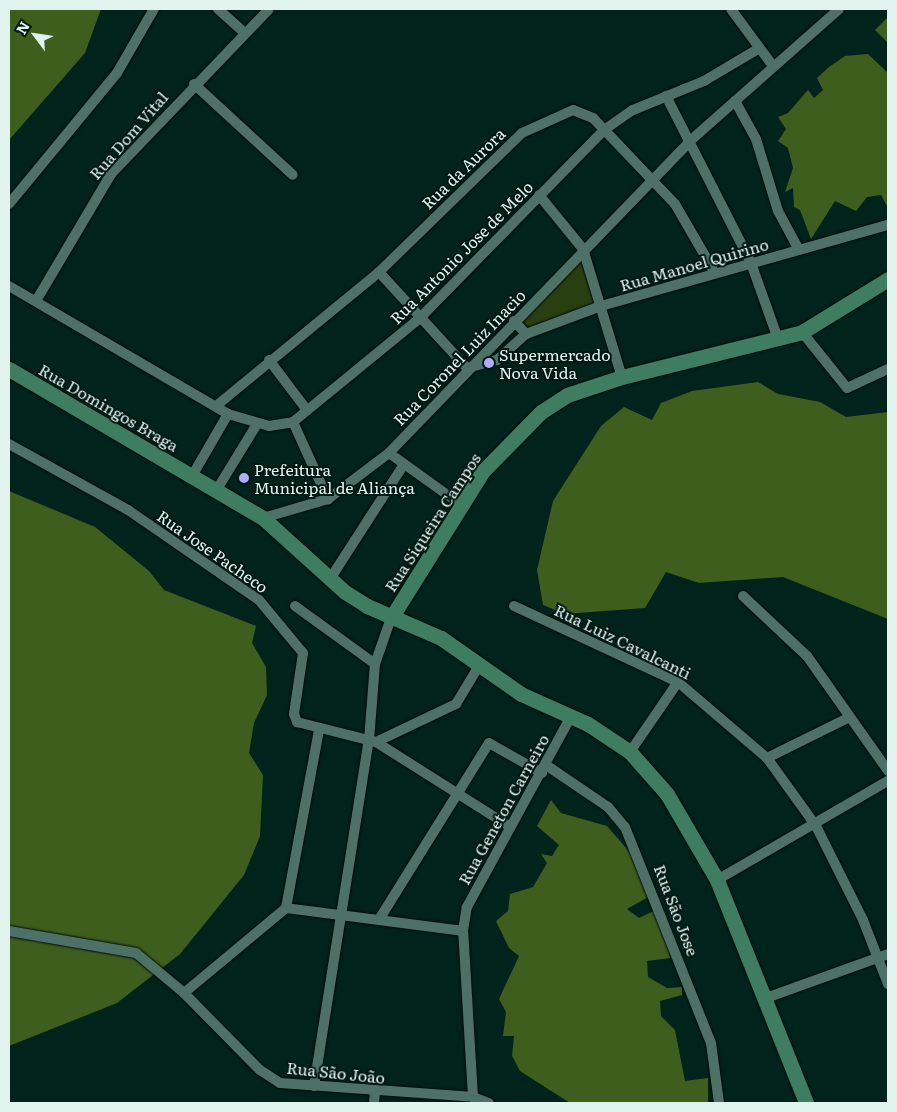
<!DOCTYPE html>
<meta charset="utf-8">
<style>
body{margin:0}
#map{position:relative;width:897px;height:1112px;overflow:hidden;background:#00231b;font-family:Literata,serif}
div>[style]{position:absolute}
[style*='--x']{left:calc(var(--x)*1px);top:calc(var(--y)*1px);width:calc(var(--w)*1px);rotate:calc(var(--a)*1deg)}
.green>*{inset:0;background:#283f10}
.forest>*{inset:0;background:#3e5e1e}
.roads{filter:drop-shadow(0 0 1px #000b06) drop-shadow(0 0 1px #000b06)}
.street>*{height:10px;margin:-5px;padding:0 5px;transform-origin:5px;border-radius:5px;background:#4e7167}
.secondary>*{height:15px;margin:-7.5px;padding:0 7.5px;transform-origin:7.5px;border-radius:7.5px;background:#3f7d62}
.dots>*{width:14px;height:14px;translate:-50% -50%;box-sizing:border-box;border:2px solid #001812;border-radius:50%}
span{translate:-50% -50%;white-space:nowrap;text-align:center;line-height:1.15;-webkit-text-stroke:4px #001812;paint-order:stroke}
.street-label{font-size:16px;color:#e0f3ed}
.poi-label{font-size:16px;color:#e0f3ed}
.left{translate:0 -50%;text-align:left}
.frame{position:absolute;inset:0;border:10px solid #e0f3ed;pointer-events:none}
.north{position:absolute;left:10px;top:10px;width:50px;height:50px;-webkit-text-stroke:4px #001812;paint-order:stroke;rotate:301deg;font-size:14px;font-weight:700;line-height:20px;text-align:center;color:#e0f3ed}
.north::after{content:'';display:block;margin:auto;width:18px;height:22px;background:#e0f3ed;clip-path:polygon(50% 0,100% 100%,50% 72%,0 100%)}
</style>
<div id="map">
<div class="green">
<div style="clip-path:polygon(582px 260px,594px 304px,529px 328px,522px 320px)"></div>
</div>
<div class="forest">
<div style="clip-path:polygon(9px 9px,101px 9px,85px 53px,9px 140px)"></div>
<div style="clip-path:polygon(888px 17px,888px 43px,875px 30px)"></div>
<div style="clip-path:polygon(868px 54px,888px 73px,888px 208px,881px 195px,867px 197px,856px 211px,835px 201px,811px 239px,800px 210px,794px 207px,793px 188px,785px 192px,793px 168px,788px 148px,778px 141px,786px 129px,778px 117px,788px 113px,808px 90px,814px 98px,823px 90px,817px 78px,829px 67px,845px 56px)"></div>
<div style="clip-path:polygon(758px 382px,778px 394px,820px 402px,846px 417px,888px 412px,888px 619px,783px 577px,699px 583px,666px 572px,645px 608px,565px 614px,543px 605px,537px 570px,553px 501px,601px 426px,624px 407px,652px 420px,661px 403px,692px 391px)"></div>
<div style="clip-path:polygon(9px 491px,95px 527px,149px 571px,164px 590px,256px 626px,252px 643px,266px 667px,267px 695px,254px 723px,249px 753px,263px 775px,260px 836px,244px 875px,180px 954px,117px 1003px,9px 1046px)"></div>
<div style="clip-path:polygon(551px 800px,561px 813px,607px 826px,634px 857px,650px 896px,627px 909px,639px 918px,654px 911px,666px 939px,670px 958px,647px 961px,648px 977px,667px 988px,682px 987px,682px 995px,660px 1001px,661px 1016px,675px 1030px,685px 1081px,708px 1078px,708px 1103px,570px 1103px,520px 1071px,512px 1056px,514px 1036px,503px 1036px,506px 1012px,499px 999px,519px 956px,509px 948px,496px 921px,508px 911px,510px 894px,533px 887px,547px 863px,541px 854px,552px 856px,559px 845px,537px 826px)"></div>
</div>
<div class="roads">
<div class="street">
<div style="--x:218;--y:9;--w:36;--a:42"></div>
<div style="--x:731;--y:9;--w:71;--a:53.6"></div>
<div style="--x:194;--y:84;--w:134;--a:42.6"></div>
<div style="--x:666;--y:96;--w:187;--a:63"></div>
<div style="--x:751;--y:263;--w:81;--a:70.4"></div>
<div style="--x:735;--y:101;--w:43;--a:61.1"></div>
<div style="--x:756;--y:139;--w:75;--a:73"></div>
<div style="--x:778;--y:211;--w:44;--a:61.7"></div>
<div style="--x:539;--y:195;--w:70;--a:50.8"></div>
<div style="--x:583;--y:249;--w:134;--a:73.1"></div>
<div style="--x:9;--y:204;--w:170;--a:-50.5"></div>
<div style="--x:117;--y:73;--w:74;--a:-60"></div>
<div style="--x:379;--y:272;--w:130;--a:47.5"></div>
<div style="--x:467;--y:368;--w:31;--a:-15"></div>
<div style="--x:497;--y:360;--w:39;--a:-42"></div>
<div style="--x:9;--y:286;--w:254;--a:30.3"></div>
<div style="--x:228;--y:414;--w:43;--a:16.3"></div>
<div style="--x:269;--y:426;--w:24;--a:-9"></div>
<div style="--x:293;--y:422;--w:164;--a:-39.3"></div>
<div style="--x:420;--y:318;--w:263;--a:-45.6"></div>
<div style="--x:604;--y:130;--w:35;--a:-35"></div>
<div style="--x:633;--y:110;--w:77;--a:-22.2"></div>
<div style="--x:704;--y:81;--w:63;--a:-30.7"></div>
<div style="--x:36;--y:301;--w:147;--a:-59.4"></div>
<div style="--x:111;--y:174;--w:228;--a:-46.2"></div>
<div style="--x:514;--y:321;--w:18;--a:47"></div>
<div style="--x:526;--y:334;--w:80;--a:-20.5"></div>
<div style="--x:601;--y:306;--w:298;--a:-15.8"></div>
<div style="--x:802;--y:332;--w:72;--a:51.2"></div>
<div style="--x:847;--y:388;--w:45;--a:-24.9"></div>
<div style="--x:269;--y:360;--w:63;--a:52.8"></div>
<div style="--x:216;--y:406;--w:211;--a:-39.4"></div>
<div style="--x:379;--y:272;--w:199;--a:-44.2"></div>
<div style="--x:522;--y:133;--w:56;--a:-24.3"></div>
<div style="--x:573;--y:110;--w:22;--a:22"></div>
<div style="--x:593;--y:118;--w:119;--a:46.4"></div>
<div style="--x:675;--y:204;--w:80;--a:59.9"></div>
<div style="--x:293;--y:422;--w:85;--a:65.6"></div>
<div style="--x:9;--y:444;--w:136;--a:29"></div>
<div style="--x:128;--y:510;--w:159;--a:34.5"></div>
<div style="--x:259;--y:600;--w:69;--a:50.3"></div>
<div style="--x:303;--y:653;--w:62;--a:98.4"></div>
<div style="--x:294;--y:714;--w:9;--a:69"></div>
<div style="--x:297;--y:722;--w:81;--a:14.2"></div>
<div style="--x:376;--y:742;--w:157;--a:32.3"></div>
<div style="--x:389;--y:453;--w:87;--a:35.7"></div>
<div style="--x:192;--y:476;--w:72;--a:-59.9"></div>
<div style="--x:216;--y:491;--w:79;--a:-58.5"></div>
<div style="--x:263;--y:518;--w:68;--a:-16.3"></div>
<div style="--x:328;--y:499;--w:76;--a:-37"></div>
<div style="--x:389;--y:453;--w:434;--a:-46"></div>
<div style="--x:690;--y:141;--w:199;--a:-41.5"></div>
<div style="--x:330;--y:579;--w:137;--a:-57.2"></div>
<div style="--x:743;--y:596;--w:88;--a:43.2"></div>
<div style="--x:807;--y:656;--w:141;--a:54.8"></div>
<div style="--x:295;--y:606;--w:99;--a:35.9"></div>
<div style="--x:514;--y:606;--w:181;--a:24.9"></div>
<div style="--x:678;--y:682;--w:117;--a:40.5"></div>
<div style="--x:767;--y:758;--w:84;--a:54.2"></div>
<div style="--x:816;--y:826;--w:105;--a:63.4"></div>
<div style="--x:863;--y:920;--w:69;--a:68.7"></div>
<div style="--x:376;--y:742;--w:89;--a:-25.4"></div>
<div style="--x:456;--y:704;--w:47;--a:-59"></div>
<div style="--x:630;--y:752;--w:85;--a:-55.6"></div>
<div style="--x:767;--y:758;--w:90;--a:-26.3"></div>
<div style="--x:546;--y:765;--w:75;--a:34.1"></div>
<div style="--x:608;--y:807;--w:26;--a:50"></div>
<div style="--x:625;--y:827;--w:232;--a:68.3"></div>
<div style="--x:711;--y:1043;--w:61;--a:82.4"></div>
<div style="--x:717;--y:880;--w:198;--a:-30.1"></div>
<div style="--x:286;--y:908;--w:181;--a:-79.5"></div>
<div style="--x:380;--y:918;--w:206;--a:-58.1"></div>
<div style="--x:489;--y:743;--w:61;--a:29.5"></div>
<div style="--x:9;--y:931;--w:129;--a:9.8"></div>
<div style="--x:136;--y:953;--w:62;--a:39.8"></div>
<div style="--x:184;--y:993;--w:133;--a:-39.8"></div>
<div style="--x:286;--y:908;--w:178;--a:7.4"></div>
<div style="--x:184;--y:993;--w:108;--a:45.4"></div>
<div style="--x:260;--y:1070;--w:24;--a:33"></div>
<div style="--x:280;--y:1083;--w:194;--a:4.1"></div>
<div style="--x:473;--y:1097;--w:17;--a:21"></div>
<div style="--x:766;--y:998;--w:130;--a:-19.8"></div>
<div style="--x:314;--y:1086;--w:350;--a:-81"></div>
<div style="--x:369;--y:740;--w:76;--a:-85.5"></div>
<div style="--x:375;--y:664;--w:49;--a:-70.8"></div>
<div style="--x:473;--y:1097;--w:166;--a:-93.4"></div>
<div style="--x:463;--y:931;--w:24;--a:-81"></div>
<div style="--x:467;--y:907;--w:217;--a:-61.4"></div>
<div style="--x:374;--y:1103;--w:11;--a:-85"></div>
</div>
<div class="secondary">
<div style="--x:9;--y:369;--w:294;--a:30.4"></div>
<div style="--x:263;--y:518;--w:110;--a:42.1"></div>
<div style="--x:345;--y:592;--w:26;--a:32"></div>
<div style="--x:367;--y:606;--w:81;--a:23.4"></div>
<div style="--x:441;--y:638;--w:98;--a:35"></div>
<div style="--x:521;--y:694;--w:73;--a:24.1"></div>
<div style="--x:588;--y:724;--w:50;--a:33.7"></div>
<div style="--x:630;--y:752;--w:56;--a:48.6"></div>
<div style="--x:667;--y:794;--w:99;--a:59.8"></div>
<div style="--x:717;--y:880;--w:240;--a:68.2"></div>
<div style="--x:391;--y:618;--w:173;--a:-58"></div>
<div style="--x:483;--y:471;--w:83;--a:-45.5"></div>
<div style="--x:541;--y:412;--w:31;--a:-33"></div>
<div style="--x:567;--y:395;--w:58;--a:-18.1"></div>
<div style="--x:622;--y:377;--w:186;--a:-14"></div>
<div style="--x:802;--y:332;--w:101;--a:-31.6"></div>
</div>
</div>
<div class="dots">
<div style="left:489px;top:363px;background:#b2adf9"></div>
<div style="left:244px;top:478px;background:#b2adf9"></div>
</div>
<div class="street-label">
<span style="left:128px;top:135px;rotate:-49deg">Rua Dom Vital</span>
<span style="left:463px;top:168px;rotate:-44deg">Rua da Aurora</span>
<span style="left:461px;top:252px;rotate:-45deg">Rua Antonio Jose de Melo</span>
<span style="left:694px;top:264px;rotate:-16deg">Rua Manoel Quirino</span>
<span style="left:459px;top:357px;rotate:-46deg">Rua Coronel Luiz Inacio</span>
<span style="left:109px;top:407px;rotate:30deg">Rua Domingos Braga</span>
<span style="left:432px;top:522px;rotate:-57deg">Rua Siqueira Campos</span>
<span style="left:213px;top:551px;rotate:35deg">Rua Jose Pacheco</span>
<span style="left:623px;top:641px;rotate:26deg">Rua Luiz Cavalcanti</span>
<span style="left:503px;top:809px;rotate:-61deg">Rua Geneton Carneiro</span>
<span style="left:677px;top:910px;rotate:69deg">Rua São Jose</span>
<span style="left:336px;top:1072px;rotate:6deg">Rua São João</span>
</div>
<div class="poi-label">
<span class="left" style="left:499px;top:363px">Supermercado<br>Nova Vida</span>
<span class="left" style="left:254px;top:478px">Prefeitura<br>Municipal de Aliança</span>
</div>
<div class="frame"></div>
<div class="north">N</div>
</div>
